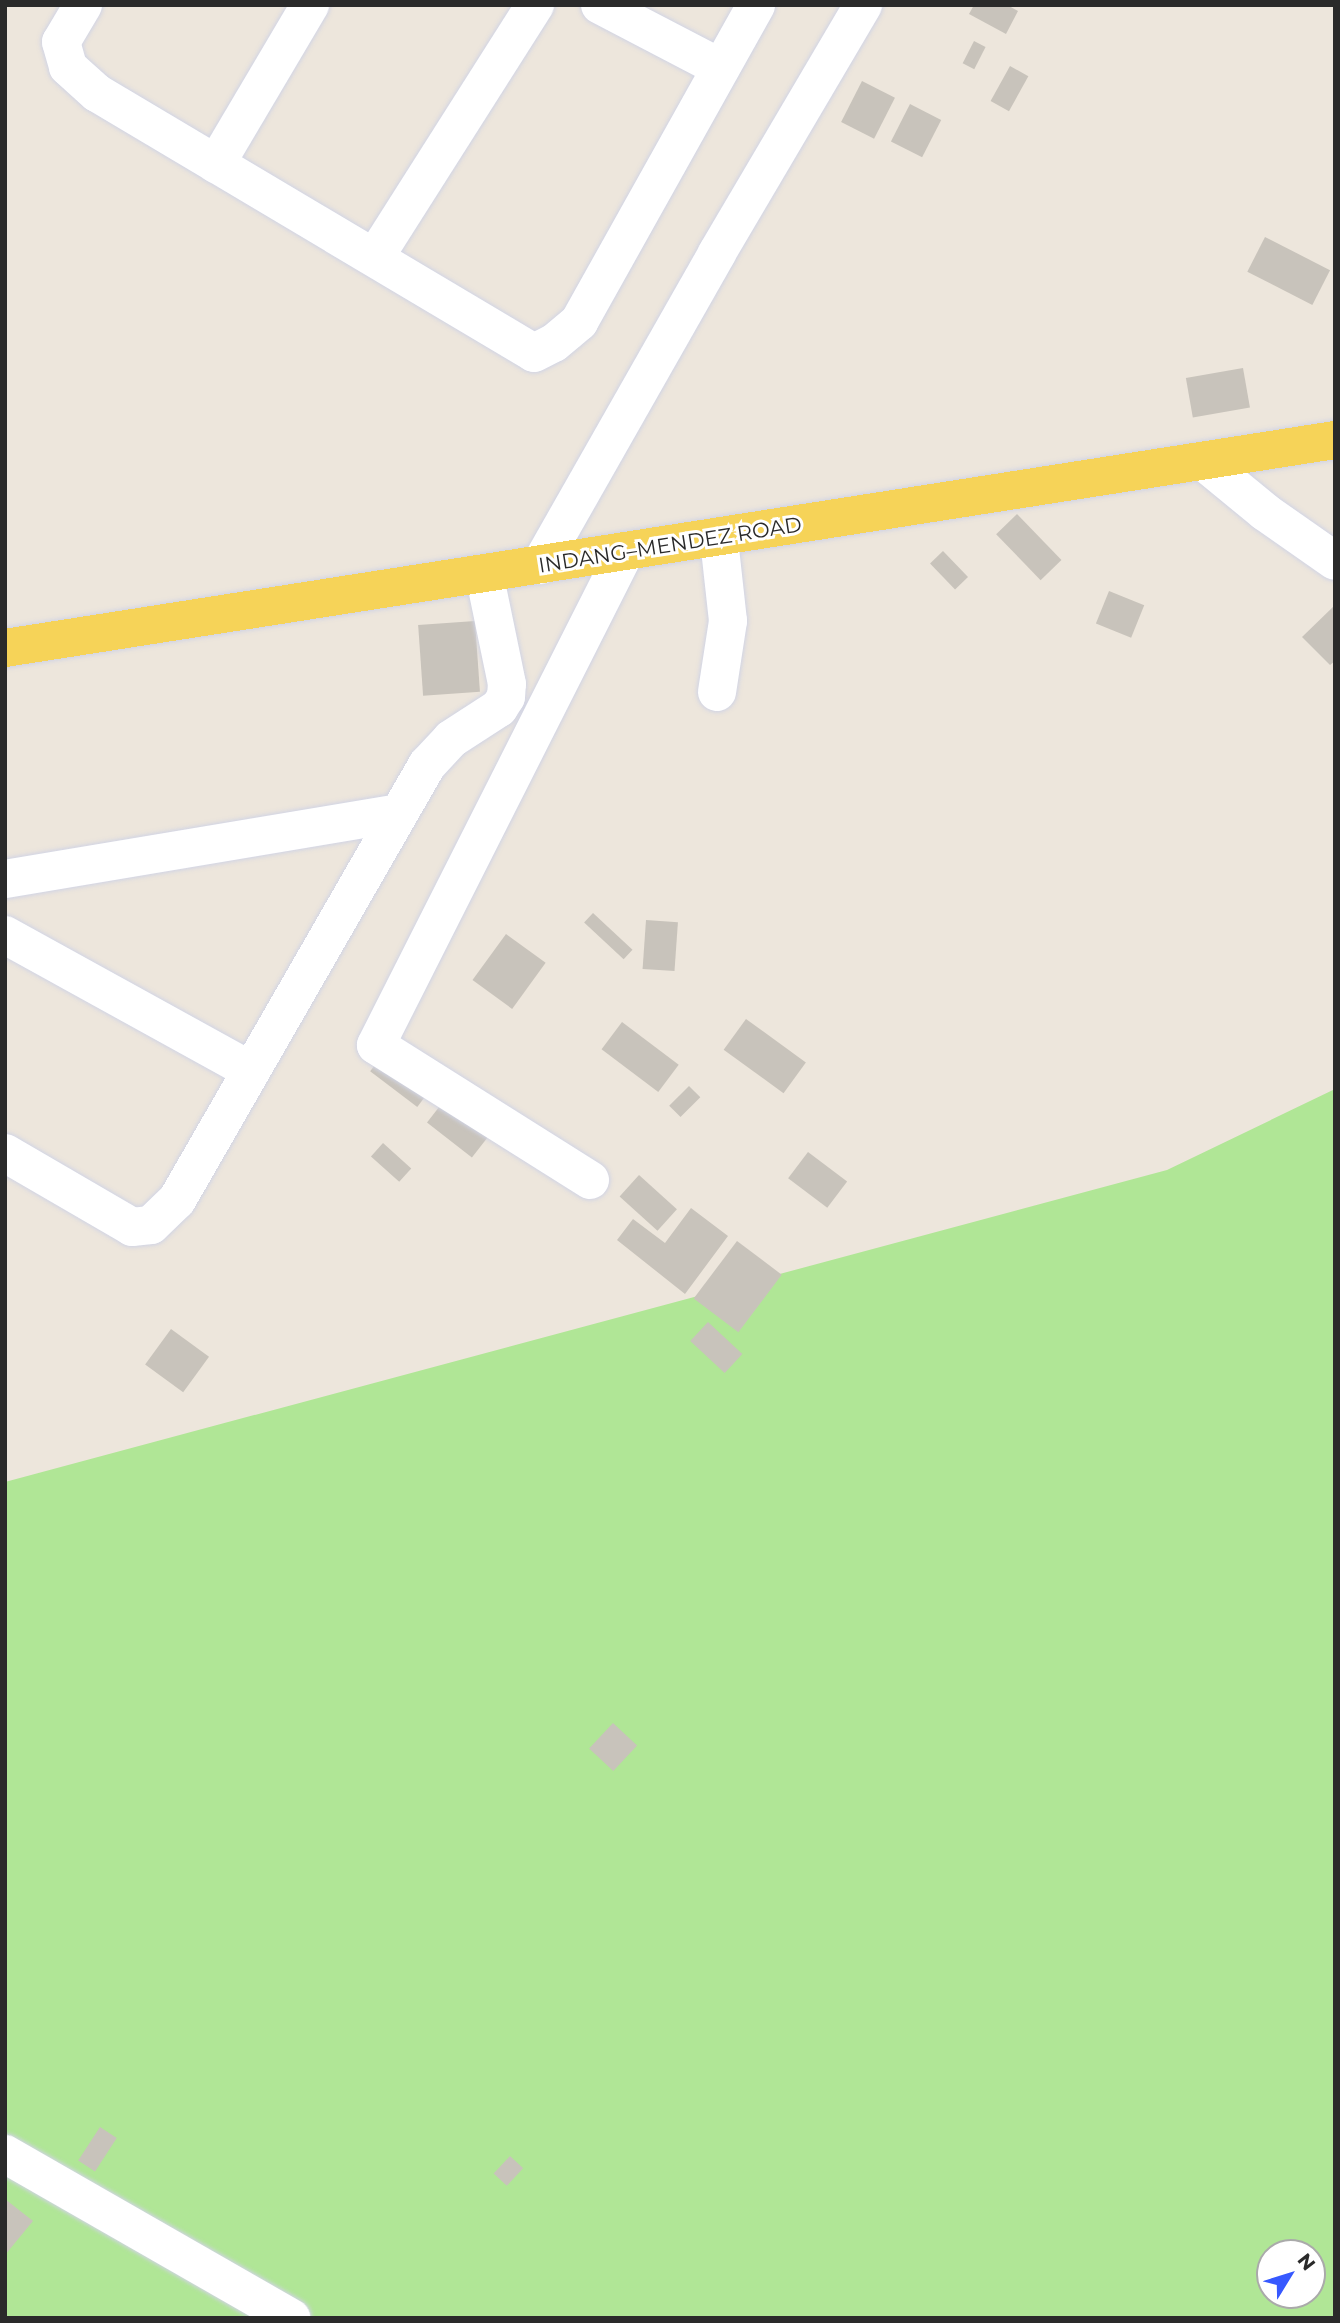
<!DOCTYPE html>
<meta charset="utf-8">
<style>
body{margin:0}
#map{position:relative;width:1340px;height:2323px;overflow:hidden;background:#ede6dc;font-family:Montserrat,sans-serif}
div>[style]{position:absolute}
[style*='--x']{left:calc(var(--x)*1px);top:calc(var(--y)*1px);width:calc(var(--w)*1px);rotate:calc(var(--a)*1deg)}
.green>*{inset:0;background:#b0e696}
.building>*{inset:0;background:#c8c3bb;transform-origin:0 0}
.roads{filter:drop-shadow(0 0 2px #d1d4e4) drop-shadow(0 0 2px #d1d4e4)}
.minor>*{height:38px;margin:-19px;padding:0 19px;transform-origin:19px;border-radius:19px;background:#fff}
.major>*{height:38px;margin:-19px;padding:0 19px;transform-origin:19px;border-radius:19px;background:#f6d358}
span{translate:-50% -50%;white-space:nowrap;text-align:center;line-height:1.15;-webkit-text-stroke:6px #fff;paint-order:stroke}
.street-label{font-size:21px;color:#2a2a2a}
.frame{position:absolute;inset:0;border:7px solid #2a2a2a;pointer-events:none}
.north{position:absolute;left:1256px;top:2239px;width:70px;height:70px;box-sizing:border-box;background:#fff;border:2px solid #aaa;border-radius:50%;rotate:52deg;font-size:19px;font-weight:700;line-height:28px;text-align:center;color:#2a2a2a}
.north::after{content:'';display:block;margin:auto;width:24px;height:32px;background:#3759ff;clip-path:polygon(50% 0,100% 100%,50% 72%,0 100%)}
</style>
<div id="map">
<div class="green">
<div style="clip-path:polygon(evenodd,1335px 1089px,1335px 2318px,5px 2318px,5px 1482px,1167px 1170px,1335px 1089px,1270px 2253px,1312px 2253px,1312px 2295px,1270px 2295px,1270px 2253px)"></div>
</div>
<div class="building">
<div style="clip-path:polygon(974px 5px,1007px 5px,1018px 11px,1006px 34px,969px 14px)"></div>
<div style="left:974px;top:41px;width:13px;height:25px;rotate:27deg"></div>
<div style="left:1010px;top:66px;width:21px;height:40px;rotate:29deg"></div>
<div style="left:862px;top:81px;width:37px;height:46px;rotate:27deg"></div>
<div style="left:910px;top:104px;width:35px;height:42px;rotate:27deg"></div>
<div style="left:1265px;top:237px;width:73px;height:39px;rotate:27deg"></div>
<div style="left:1243px;top:368px;width:40px;height:58px;rotate:80deg"></div>
<div style="left:1017px;top:514px;width:64px;height:29px;rotate:46deg"></div>
<div style="left:943px;top:551px;width:36px;height:18px;rotate:46deg"></div>
<div style="left:1109px;top:591px;width:38px;height:35px;rotate:22deg"></div>
<div style="clip-path:polygon(1335px 605px,1335px 661px,1330px 665px,1302px 637px)"></div>
<div style="left:475px;top:621px;width:71px;height:57px;rotate:86deg"></div>
<div style="left:593px;top:913px;width:54px;height:13px;rotate:43deg"></div>
<div style="left:646px;top:920px;width:32px;height:49px;rotate:4deg"></div>
<div style="left:506px;top:934px;width:49px;height:57px;rotate:36deg"></div>
<div style="left:746px;top:1019px;width:74px;height:38px;rotate:36deg"></div>
<div style="left:622px;top:1022px;width:71px;height:34px;rotate:37deg"></div>
<div style="left:384px;top:1053px;width:59px;height:23px;rotate:37deg"></div>
<div style="left:689px;top:1086px;width:16px;height:28px;rotate:45deg"></div>
<div style="left:443px;top:1102px;width:57px;height:26px;rotate:38deg"></div>
<div style="left:383px;top:1143px;width:38px;height:18px;rotate:42deg"></div>
<div style="left:808px;top:1152px;width:49px;height:33px;rotate:37deg"></div>
<div style="left:639px;top:1175px;width:51px;height:29px;rotate:42deg"></div>
<div style="clip-path:polygon(691px 1208px,728px 1236px,685px 1294px,617px 1240px,633px 1219px,665px 1243px)"></div>
<div style="left:737px;top:1241px;width:56px;height:72px;rotate:37deg"></div>
<div style="left:708px;top:1322px;width:47px;height:26px;rotate:43deg"></div>
<div style="left:171px;top:1329px;width:47px;height:44px;rotate:36deg"></div>
<div style="left:613px;top:1723px;width:33px;height:35px;rotate:43deg"></div>
<div style="left:100px;top:2127px;width:20px;height:40px;rotate:33deg"></div>
<div style="left:510px;top:2156px;width:18px;height:24px;rotate:43deg"></div>
<div style="clip-path:polygon(5px 2199px,33px 2221px,5px 2255px)"></div>
</div>
<div class="roads">
<div class="minor">
<div style="--x:83;--y:5;--w:43;--a:120.7"></div>
<div style="--x:61;--y:42;--w:26;--a:74"></div>
<div style="--x:68;--y:67;--w:39;--a:42"></div>
<div style="--x:97;--y:93;--w:508;--a:30.75"></div>
<div style="--x:534;--y:353;--w:22;--a:-27"></div>
<div style="--x:554;--y:343;--w:33;--a:-40"></div>
<div style="--x:579;--y:322;--w:363;--a:-60.8"></div>
<div style="--x:600;--y:5;--w:136;--a:27.5"></div>
<div style="--x:216;--y:164;--w:185;--a:-59.4"></div>
<div style="--x:375;--y:257;--w:299;--a:-57.6"></div>
<div style="--x:1203;--y:461;--w:80;--a:39.4"></div>
<div style="--x:1265;--y:512;--w:85;--a:35"></div>
<div style="--x:540;--y:565;--w:359;--a:-60.4"></div>
<div style="--x:717;--y:253;--w:288;--a:-59.5"></div>
<div style="--x:717;--y:692;--w:72;--a:-81.2"></div>
<div style="--x:728;--y:621;--w:82;--a:-96.3"></div>
<div style="--x:5;--y:879;--w:399;--a:-9.5"></div>
<div style="--x:5;--y:935;--w:281;--a:28.9"></div>
<div style="--x:5;--y:1153;--w:147;--a:30.2"></div>
<div style="--x:132;--y:1227;--w:19;--a:-6"></div>
<div style="--x:151;--y:1225;--w:36;--a:-44"></div>
<div style="--x:177;--y:1200;--w:502;--a:-60.11"></div>
<div style="--x:427;--y:765;--w:35;--a:-47"></div>
<div style="--x:451;--y:739;--w:57;--a:-32.9"></div>
<div style="--x:499;--y:708;--w:13;--a:-58"></div>
<div style="--x:506;--y:697;--w:13;--a:-86"></div>
<div style="--x:507;--y:684;--w:113;--a:-101.7"></div>
<div style="--x:590;--y:1180;--w:253;--a:-147.8"></div>
<div style="--x:376;--y:1045;--w:552;--a:-63.2"></div>
<div style="--x:5;--y:2154;--w:330;--a:29.8"></div>
</div>
<div class="major">
<div style="--x:5;--y:648;--w:1346;--a:-8.89"></div>
</div>
</div>
<div class="street-label">
<span style="left:670px;top:545px;rotate:-9deg">INDANG–MENDEZ ROAD</span>
</div>
<div class="frame"></div>
<div class="north">N</div>
</div>
